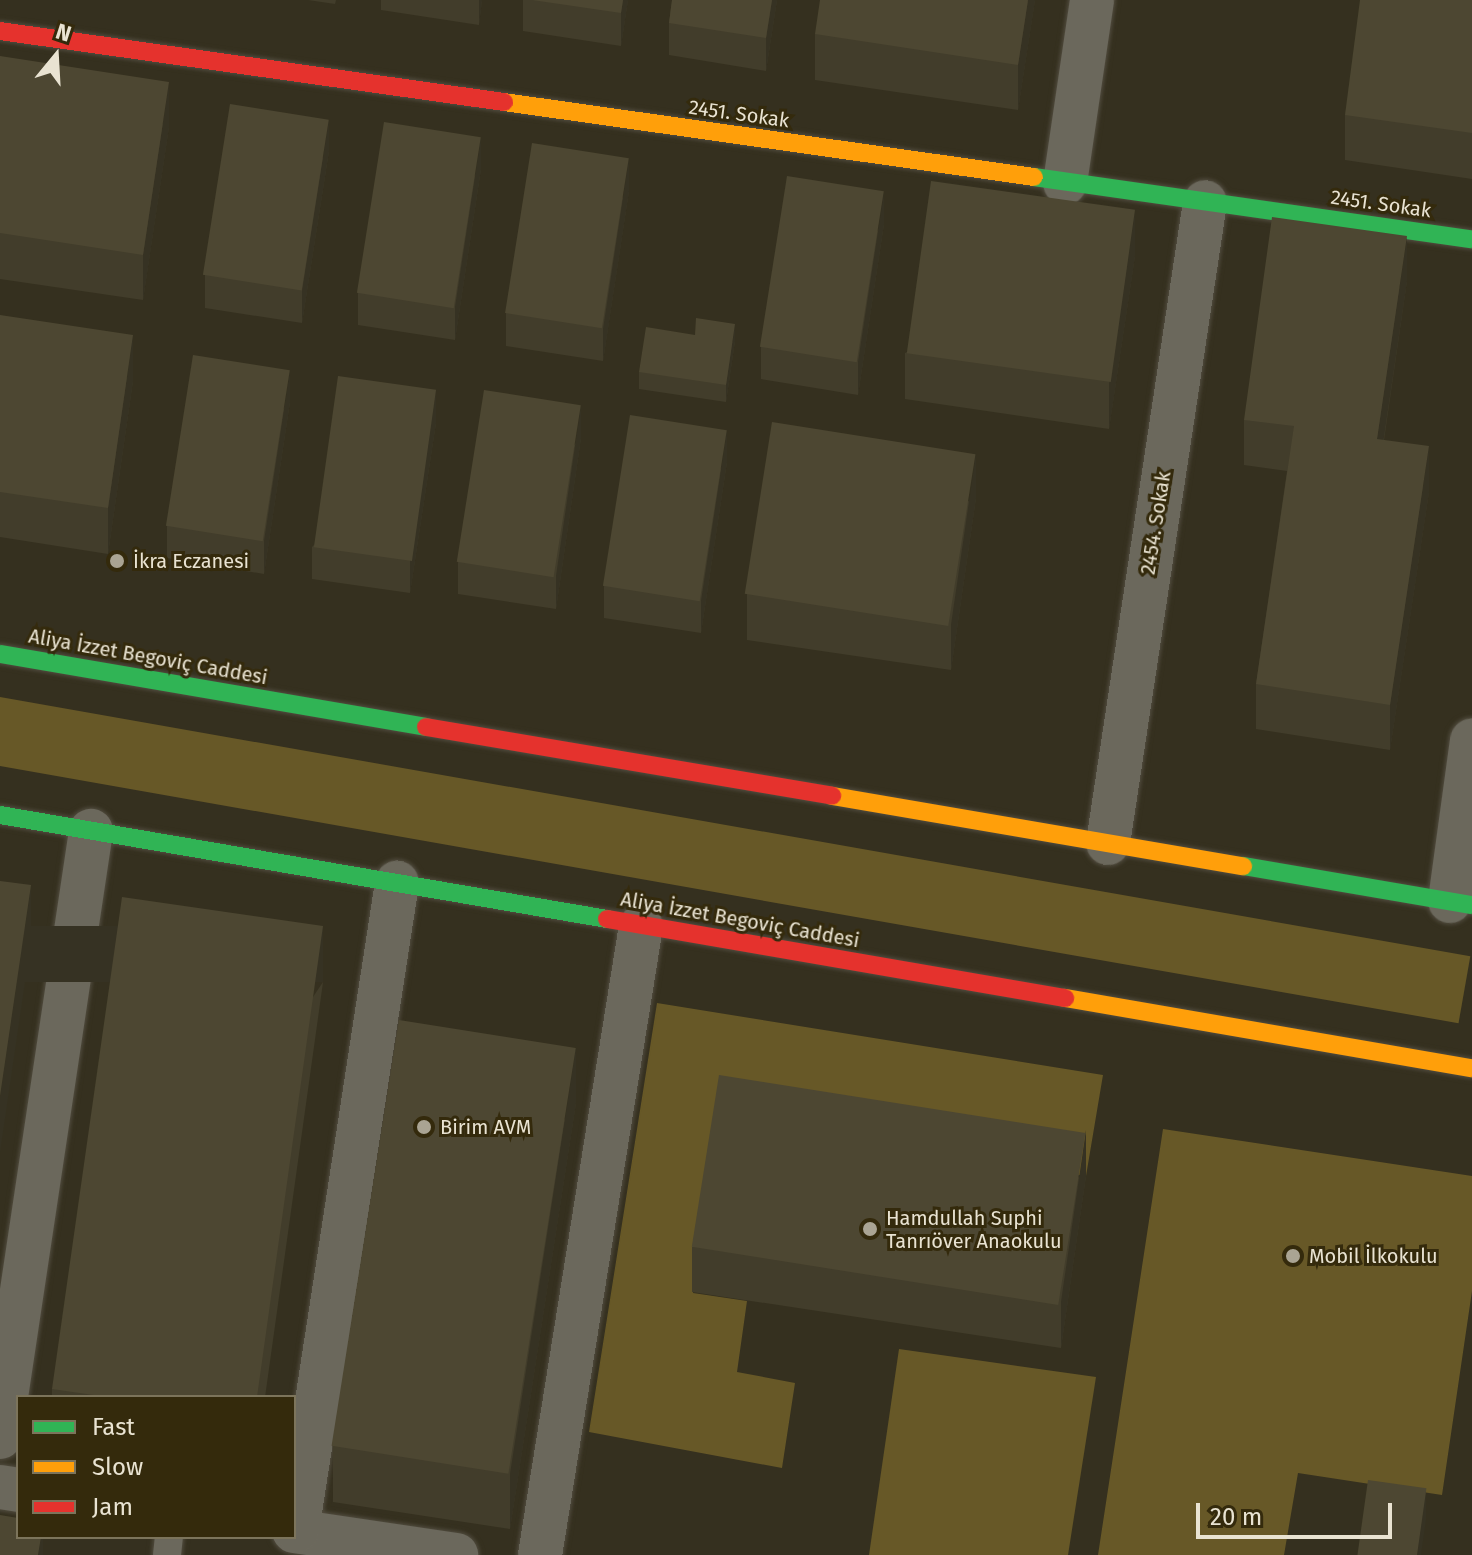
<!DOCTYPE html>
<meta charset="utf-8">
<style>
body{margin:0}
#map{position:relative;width:1472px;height:1555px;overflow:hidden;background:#35301f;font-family:"Fira Sans",sans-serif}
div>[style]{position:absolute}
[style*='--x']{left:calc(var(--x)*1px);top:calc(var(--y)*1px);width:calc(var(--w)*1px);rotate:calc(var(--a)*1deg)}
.green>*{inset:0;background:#675827;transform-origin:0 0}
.roads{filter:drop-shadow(0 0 2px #514c3f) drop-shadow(0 0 2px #514c3f)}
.lane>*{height:28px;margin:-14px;padding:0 14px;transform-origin:14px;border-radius:14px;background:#6b685c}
.street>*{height:44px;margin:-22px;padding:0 22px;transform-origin:22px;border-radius:22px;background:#6b685c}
.fast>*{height:18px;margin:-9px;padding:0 9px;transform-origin:9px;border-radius:9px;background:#30b455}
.slow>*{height:18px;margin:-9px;padding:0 9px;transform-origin:9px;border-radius:9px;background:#ff9f0a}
.jam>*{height:18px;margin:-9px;padding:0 9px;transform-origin:9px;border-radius:9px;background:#e5322d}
.wall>*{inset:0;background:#423d2b}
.shaded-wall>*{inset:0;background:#363223;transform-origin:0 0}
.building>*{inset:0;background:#4d4732;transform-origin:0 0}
.dots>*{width:22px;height:22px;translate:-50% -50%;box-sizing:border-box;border:4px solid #342a0c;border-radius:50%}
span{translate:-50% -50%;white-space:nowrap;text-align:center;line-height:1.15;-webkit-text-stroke:6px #342a0c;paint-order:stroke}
.street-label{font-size:20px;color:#e9e3d2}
.poi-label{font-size:20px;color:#e9e3d2}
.left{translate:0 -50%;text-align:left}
.legend{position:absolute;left:16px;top:1395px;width:280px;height:144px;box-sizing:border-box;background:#342a0c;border:2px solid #7c745b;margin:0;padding:10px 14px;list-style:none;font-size:24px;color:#e9e3d2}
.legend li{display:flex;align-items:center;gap:16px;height:40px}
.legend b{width:40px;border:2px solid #7c745b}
.north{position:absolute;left:16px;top:16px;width:80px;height:80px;-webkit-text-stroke:6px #342a0c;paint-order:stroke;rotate:18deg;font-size:22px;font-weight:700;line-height:32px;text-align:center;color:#e9e3d2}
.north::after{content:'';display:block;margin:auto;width:28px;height:36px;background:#e9e3d2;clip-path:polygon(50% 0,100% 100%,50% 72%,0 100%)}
.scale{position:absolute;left:1196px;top:1503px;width:196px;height:36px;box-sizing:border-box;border:4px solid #e9e3d2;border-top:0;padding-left:10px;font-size:24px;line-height:28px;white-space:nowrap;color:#e9e3d2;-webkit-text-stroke:6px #342a0c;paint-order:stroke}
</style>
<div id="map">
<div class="green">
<div style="left:0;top:697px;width:1493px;height:68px;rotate:10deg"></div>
<div style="clip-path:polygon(657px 1003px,1103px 1075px,1086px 1176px,719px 1121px,693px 1293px,747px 1301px,737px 1372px,795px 1383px,782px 1468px,589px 1432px)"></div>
<div style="clip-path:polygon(1163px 1129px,1472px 1176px,1472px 1291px,1442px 1495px,1298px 1473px,1284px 1555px,1098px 1555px)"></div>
<div style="clip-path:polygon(899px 1349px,1096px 1377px,1068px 1555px,869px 1555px)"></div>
</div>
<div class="roads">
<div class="lane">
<div style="--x:167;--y:1555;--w:18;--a:-84"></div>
</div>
<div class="street">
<div style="--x:1065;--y:183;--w:185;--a:-81.6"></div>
<div style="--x:1108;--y:843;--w:648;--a:-81.39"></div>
<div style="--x:1450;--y:901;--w:162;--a:-82.2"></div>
<div style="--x:0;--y:1437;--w:613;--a:-81.46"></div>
<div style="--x:0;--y:1487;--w:18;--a:9"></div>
<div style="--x:294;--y:1531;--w:164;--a:8.4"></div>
<div style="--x:297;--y:1531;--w:656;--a:-81.23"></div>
<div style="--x:540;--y:1555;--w:637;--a:-80.88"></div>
</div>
<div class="fast">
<div style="--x:1034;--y:177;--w:442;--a:8.1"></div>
<div style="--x:0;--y:654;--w:432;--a:9.7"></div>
<div style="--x:0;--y:815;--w:616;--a:9.72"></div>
<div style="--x:1243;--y:866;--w:232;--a:9.7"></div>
</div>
<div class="slow">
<div style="--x:504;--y:102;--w:535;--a:8.05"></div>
<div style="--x:832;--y:796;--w:417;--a:9.7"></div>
<div style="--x:1065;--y:998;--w:413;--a:9.8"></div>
</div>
<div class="jam">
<div style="--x:0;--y:31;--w:509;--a:8.02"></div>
<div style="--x:426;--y:727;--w:412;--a:9.6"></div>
<div style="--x:607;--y:919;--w:465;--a:9.8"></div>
</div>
</div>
<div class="wall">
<div style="clip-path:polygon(308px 0,336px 0,335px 4px)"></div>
<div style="clip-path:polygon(381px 0,482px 0,479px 25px,381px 10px)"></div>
<div style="clip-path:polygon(523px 0,628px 0,621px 46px,523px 31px)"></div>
<div style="clip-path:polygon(672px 0,777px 0,766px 71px,669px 55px,669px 23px)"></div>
<div style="clip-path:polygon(1035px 0,1018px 110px,815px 80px,815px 34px)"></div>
<div style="clip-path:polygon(1472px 0,1472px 179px,1345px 160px,1345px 115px)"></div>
<div style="clip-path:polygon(0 56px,169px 127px,143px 300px,0 279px)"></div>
<div style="clip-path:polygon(329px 151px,302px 323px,205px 308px,205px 275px)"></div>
<div style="clip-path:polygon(481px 169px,455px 340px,358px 325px,358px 293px)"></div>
<div style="clip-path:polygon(629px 191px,603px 361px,506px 346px,506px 313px)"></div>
<div style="clip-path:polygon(884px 224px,858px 395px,761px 379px,761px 347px)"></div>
<div style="clip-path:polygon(1135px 256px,1109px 429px,905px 399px,905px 353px)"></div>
<div style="clip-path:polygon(1407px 281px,1384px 440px,1429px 492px,1390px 750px,1256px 729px,1256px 684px,1287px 471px,1244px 465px,1244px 420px)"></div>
<div style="clip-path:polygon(0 315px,133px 381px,108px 554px,0 537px)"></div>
<div style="clip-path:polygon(735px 341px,726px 402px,639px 389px,639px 372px)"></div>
<div style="clip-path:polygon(290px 402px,264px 574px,167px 558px,167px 526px)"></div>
<div style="clip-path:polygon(436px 423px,410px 593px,312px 579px,312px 547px)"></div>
<div style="clip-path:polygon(581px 438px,556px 609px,458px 594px,458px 562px)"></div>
<div style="clip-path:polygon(727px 462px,701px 633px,604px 618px,604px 586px)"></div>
<div style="clip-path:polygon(976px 498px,951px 670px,747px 640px,747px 594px)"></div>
<div style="clip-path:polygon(323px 982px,265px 1397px,52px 1397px,52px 1389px)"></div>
<div style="clip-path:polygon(576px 1103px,510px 1529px,333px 1502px,333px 1446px)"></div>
<div style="clip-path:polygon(1086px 1176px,1061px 1348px,692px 1292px,692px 1247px)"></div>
</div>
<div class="shaded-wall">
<div style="clip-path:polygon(479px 0,482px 0,479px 25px)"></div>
<div style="clip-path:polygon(623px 0,628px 0,621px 46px,621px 13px)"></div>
<div style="clip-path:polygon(772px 0,777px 0,766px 71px,766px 38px)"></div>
<div style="clip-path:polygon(1028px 0,1035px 0,1018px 110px,1018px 65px)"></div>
<div style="clip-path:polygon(169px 82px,169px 127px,143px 300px,143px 255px)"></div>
<div style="clip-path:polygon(329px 119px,329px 151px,302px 323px,302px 291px)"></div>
<div style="clip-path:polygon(481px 137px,481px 169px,455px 340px,455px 307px)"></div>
<div style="clip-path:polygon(629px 158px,629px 191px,603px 361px,603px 329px)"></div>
<div style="clip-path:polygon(884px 192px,884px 224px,858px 395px,858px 362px)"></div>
<div style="clip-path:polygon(1135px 211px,1135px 256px,1109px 429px,1109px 384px)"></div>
<div style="clip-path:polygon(1407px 236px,1407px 281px,1377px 484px,1377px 439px)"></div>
<div style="clip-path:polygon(735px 324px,735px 341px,726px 402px,726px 385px)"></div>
<div style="clip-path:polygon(133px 335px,133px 381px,108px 554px,108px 508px)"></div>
<div style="clip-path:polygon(290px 370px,290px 402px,264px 574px,264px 541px)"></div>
<div style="clip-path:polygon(436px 390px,436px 423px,410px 593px,410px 561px)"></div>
<div style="clip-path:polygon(581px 405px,581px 438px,556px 609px,556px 576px)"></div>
<div style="clip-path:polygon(727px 430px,727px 462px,701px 633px,701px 601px)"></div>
<div style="clip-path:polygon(1429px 446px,1429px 492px,1390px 750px,1390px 705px)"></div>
<div style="clip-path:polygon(976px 453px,976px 498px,951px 670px,951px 625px)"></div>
<div style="clip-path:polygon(31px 885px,31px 941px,0 1152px,0 1096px)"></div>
<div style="left:323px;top:926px;width:56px;height:476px;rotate:90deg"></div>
<div style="clip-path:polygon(576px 1047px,576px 1103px,510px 1529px,510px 1474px)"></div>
<div style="clip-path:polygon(1086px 1130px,1086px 1176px,1061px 1348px,1061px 1302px)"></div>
<div style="clip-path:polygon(1426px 1488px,1426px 1520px,1421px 1555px,1417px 1555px)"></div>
<div style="clip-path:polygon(41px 1537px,43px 1537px,43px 1555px,38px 1555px)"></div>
</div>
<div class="building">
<div style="clip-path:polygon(532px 0,623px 0,621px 13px)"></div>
<div style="clip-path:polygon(672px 0,772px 0,766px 38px,669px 23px)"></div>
<div style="clip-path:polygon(820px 0,1028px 0,1018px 65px,815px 34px)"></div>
<div style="clip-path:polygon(1360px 0,1472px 0,1472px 133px,1345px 115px)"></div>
<div style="clip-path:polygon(0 56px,169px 82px,143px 255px,0 233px)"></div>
<div style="left:230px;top:104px;width:100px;height:173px;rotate:9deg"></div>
<div style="left:384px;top:122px;width:98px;height:173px;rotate:9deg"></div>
<div style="left:532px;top:143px;width:98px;height:172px;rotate:9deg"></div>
<div style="left:787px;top:176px;width:98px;height:173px;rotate:9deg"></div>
<div style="left:931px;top:181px;width:206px;height:174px;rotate:8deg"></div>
<div style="clip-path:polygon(1272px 217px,1407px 236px,1377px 439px,1429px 446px,1390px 705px,1256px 684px,1294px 426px,1244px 420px)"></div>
<div style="clip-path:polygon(0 315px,133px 335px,108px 508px,0 492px)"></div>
<div style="clip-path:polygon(696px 318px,735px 324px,726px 385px,639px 372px,646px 327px,695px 335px)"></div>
<div style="left:193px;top:355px;width:98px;height:173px;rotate:9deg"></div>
<div style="left:338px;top:376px;width:99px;height:173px;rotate:8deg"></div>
<div style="left:484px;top:390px;width:98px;height:174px;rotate:9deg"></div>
<div style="left:630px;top:415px;width:98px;height:173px;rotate:9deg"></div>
<div style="left:772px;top:422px;width:206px;height:174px;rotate:9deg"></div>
<div style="clip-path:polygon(0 881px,31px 885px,0 1096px)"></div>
<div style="clip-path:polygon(122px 897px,323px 926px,257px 1397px,107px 1397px,52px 1389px)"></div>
<div style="left:399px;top:1020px;width:179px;height:431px;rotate:9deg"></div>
<div style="left:719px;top:1075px;width:371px;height:174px;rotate:9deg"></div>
<div style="left:1368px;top:1480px;width:59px;height:76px;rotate:8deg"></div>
<div style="clip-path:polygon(0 1515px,18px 1518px,18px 1537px,41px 1537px,38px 1555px,0 1555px)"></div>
</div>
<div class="dots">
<div style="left:117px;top:561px;background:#aaa493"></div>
<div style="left:424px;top:1127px;background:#aaa493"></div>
<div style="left:870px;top:1229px;background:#aaa493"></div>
<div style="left:1293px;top:1256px;background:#aaa493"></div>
</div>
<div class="street-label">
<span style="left:739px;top:114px;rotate:8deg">2451. Sokak</span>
<span style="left:1381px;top:204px;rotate:8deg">2451. Sokak</span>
<span style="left:1156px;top:523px;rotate:-81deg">2454. Sokak</span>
<span style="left:148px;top:657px;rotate:10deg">Aliya İzzet Begoviç Caddesi</span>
<span style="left:740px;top:920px;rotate:10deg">Aliya İzzet Begoviç Caddesi</span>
</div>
<div class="poi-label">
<span class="left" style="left:133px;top:561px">İkra Eczanesi</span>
<span class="left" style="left:440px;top:1127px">Birim AVM</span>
<span class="left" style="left:886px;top:1230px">Hamdullah Suphi<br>Tanrıöver Anaokulu</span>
<span class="left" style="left:1309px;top:1256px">Mobil İlkokulu</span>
</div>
<ul class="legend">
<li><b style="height:10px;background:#30b455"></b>Fast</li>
<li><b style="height:10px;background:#ff9f0a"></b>Slow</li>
<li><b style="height:10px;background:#e5322d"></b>Jam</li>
</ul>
<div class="north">N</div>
<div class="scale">20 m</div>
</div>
